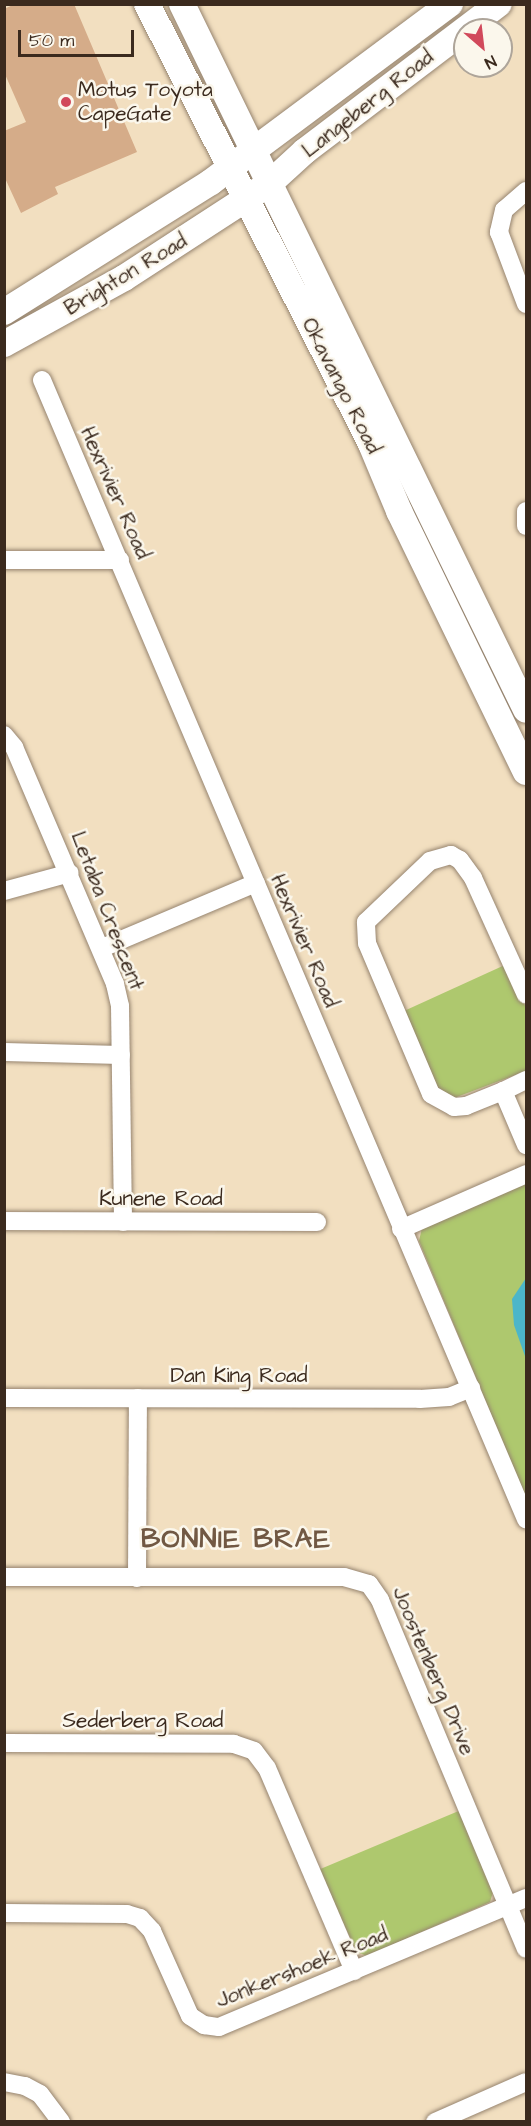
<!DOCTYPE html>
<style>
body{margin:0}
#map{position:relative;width:531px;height:2126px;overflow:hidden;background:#f2dfc0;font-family:"Architects Daughter",sans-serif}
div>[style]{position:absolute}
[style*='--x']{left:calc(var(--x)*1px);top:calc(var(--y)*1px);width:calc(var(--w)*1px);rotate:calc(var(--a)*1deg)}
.green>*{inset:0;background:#aec86e}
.water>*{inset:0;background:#4cb6c9}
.building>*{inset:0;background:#d5ac89}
.roads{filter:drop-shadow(0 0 2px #96846f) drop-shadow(0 0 2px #96846f)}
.street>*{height:18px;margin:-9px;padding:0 9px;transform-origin:9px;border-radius:9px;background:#fff}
.secondary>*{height:26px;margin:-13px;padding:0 13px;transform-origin:13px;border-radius:13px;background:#fff}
.dots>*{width:16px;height:16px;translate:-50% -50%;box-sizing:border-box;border:3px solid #fbf7ec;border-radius:50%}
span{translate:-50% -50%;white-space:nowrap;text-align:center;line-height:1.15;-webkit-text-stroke:5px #fbf7ec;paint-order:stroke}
.poi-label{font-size:21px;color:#3b2a1e}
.left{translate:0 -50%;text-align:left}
.street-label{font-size:21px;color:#3b2a1e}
.district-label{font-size:27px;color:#715843;font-weight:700;letter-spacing:1.5px}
.frame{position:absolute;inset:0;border:6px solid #3b2a1e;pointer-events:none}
.north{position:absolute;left:453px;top:18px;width:60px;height:60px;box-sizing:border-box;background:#fbf7ec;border:2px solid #aea59a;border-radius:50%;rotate:152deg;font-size:16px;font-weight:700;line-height:24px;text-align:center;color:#3b2a1e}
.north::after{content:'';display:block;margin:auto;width:21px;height:27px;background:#d1495b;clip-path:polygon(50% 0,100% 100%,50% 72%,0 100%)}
.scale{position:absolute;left:18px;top:30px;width:116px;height:27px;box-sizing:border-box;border:3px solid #3b2a1e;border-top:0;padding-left:8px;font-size:18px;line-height:21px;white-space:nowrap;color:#3b2a1e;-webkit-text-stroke:4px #fbf7ec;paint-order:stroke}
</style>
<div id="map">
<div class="green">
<div style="clip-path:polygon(507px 964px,526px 1008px,526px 1071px,454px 1098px,436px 1086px,404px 1011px)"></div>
<div style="clip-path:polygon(526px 1180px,526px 1498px,419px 1241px,422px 1228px)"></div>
<div style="clip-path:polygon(461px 1810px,493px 1892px,490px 1902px,367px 1956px,357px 1952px,318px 1870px)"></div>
</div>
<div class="water">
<div style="clip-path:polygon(526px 1278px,526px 1359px,514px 1325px,512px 1299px)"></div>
</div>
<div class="building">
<div style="clip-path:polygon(15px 4px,74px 4px,137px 152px,55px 187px,58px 194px,21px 213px,4px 176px,4px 131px,26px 122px,4px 72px,4px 9px)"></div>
</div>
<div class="roads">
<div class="street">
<div style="--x:526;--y:191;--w:29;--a:139"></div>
<div style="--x:504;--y:210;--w:23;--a:103"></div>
<div style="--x:499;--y:232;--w:77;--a:69.4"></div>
<div style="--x:42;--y:380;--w:1238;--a:66.98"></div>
<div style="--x:526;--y:511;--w:15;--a:90"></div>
<div style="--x:4;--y:560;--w:116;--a:0"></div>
<div style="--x:4;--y:735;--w:16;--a:50"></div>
<div style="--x:14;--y:747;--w:258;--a:66.9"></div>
<div style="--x:115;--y:984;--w:23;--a:77"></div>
<div style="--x:120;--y:1006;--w:216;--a:89.2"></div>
<div style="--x:4;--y:891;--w:68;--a:-15.3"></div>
<div style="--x:102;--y:948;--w:167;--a:-22.9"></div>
<div style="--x:4;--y:1052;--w:117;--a:1.5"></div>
<div style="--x:526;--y:1080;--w:25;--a:154"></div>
<div style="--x:503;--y:1091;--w:59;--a:66.9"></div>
<div style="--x:503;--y:1091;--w:40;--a:158"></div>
<div style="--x:466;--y:1106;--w:12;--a:175"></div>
<div style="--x:454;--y:1107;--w:26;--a:-151"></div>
<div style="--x:431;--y:1094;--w:164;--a:-113"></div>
<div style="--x:367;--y:943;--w:21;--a:-93"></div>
<div style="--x:366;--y:922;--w:88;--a:-43.6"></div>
<div style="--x:430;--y:861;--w:22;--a:-16"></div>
<div style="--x:451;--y:855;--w:10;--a:29"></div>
<div style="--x:460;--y:860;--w:22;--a:54"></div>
<div style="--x:473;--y:878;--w:128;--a:65.6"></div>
<div style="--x:4;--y:1221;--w:313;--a:0.2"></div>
<div style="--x:401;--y:1229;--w:137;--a:-23.7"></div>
<div style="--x:4;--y:1398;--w:416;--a:0.1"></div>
<div style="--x:420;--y:1399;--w:29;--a:-4"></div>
<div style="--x:449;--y:1397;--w:24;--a:-22"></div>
<div style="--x:4;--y:1577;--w:340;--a:0"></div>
<div style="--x:344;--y:1577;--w:26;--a:16"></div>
<div style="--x:369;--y:1584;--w:19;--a:55"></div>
<div style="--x:380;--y:1600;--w:378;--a:67.3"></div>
<div style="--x:137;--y:1578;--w:180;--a:-89.7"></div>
<div style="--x:4;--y:1743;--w:230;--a:0.2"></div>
<div style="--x:234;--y:1744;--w:21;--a:19"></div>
<div style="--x:254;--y:1751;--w:21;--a:53"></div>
<div style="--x:267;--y:1768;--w:221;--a:66.8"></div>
<div style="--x:4;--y:1913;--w:123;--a:0.5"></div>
<div style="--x:127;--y:1914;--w:14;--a:17"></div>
<div style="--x:140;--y:1918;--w:18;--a:47"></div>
<div style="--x:152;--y:1931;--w:93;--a:65.9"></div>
<div style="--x:190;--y:2016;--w:17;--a:33"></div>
<div style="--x:204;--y:2025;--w:15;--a:8"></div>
<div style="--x:219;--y:2027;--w:333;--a:-22.8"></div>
<div style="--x:4;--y:2082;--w:21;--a:11"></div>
<div style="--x:25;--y:2086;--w:17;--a:28"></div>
<div style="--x:40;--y:2094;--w:35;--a:53"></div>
<div style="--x:435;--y:2122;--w:99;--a:-23.7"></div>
</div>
<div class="secondary">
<div style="--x:147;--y:4;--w:494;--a:63"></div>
<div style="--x:371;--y:444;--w:73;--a:67.3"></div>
<div style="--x:399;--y:511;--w:290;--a:64.1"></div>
<div style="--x:182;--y:4;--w:785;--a:64.02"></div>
<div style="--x:4;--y:312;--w:244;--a:-32.1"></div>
<div style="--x:211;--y:182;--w:298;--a:-36.7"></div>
<div style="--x:4;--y:344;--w:137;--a:-28.8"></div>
<div style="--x:124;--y:278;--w:173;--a:-33"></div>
<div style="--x:269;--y:184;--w:49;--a:-42.5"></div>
<div style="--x:305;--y:151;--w:243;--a:-37.2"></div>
</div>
</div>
<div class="dots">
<div style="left:66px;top:102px;background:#d1495b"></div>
</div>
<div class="poi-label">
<span class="left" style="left:78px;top:102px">Motus Toyota<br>CapeGate</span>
</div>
<div class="street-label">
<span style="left:368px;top:104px;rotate:-38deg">Langeberg Road</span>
<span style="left:126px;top:275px;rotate:-31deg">Brighton Road</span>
<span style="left:341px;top:386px;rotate:63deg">Okavango Road</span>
<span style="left:115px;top:493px;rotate:66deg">Hexrivier Road</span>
<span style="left:107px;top:911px;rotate:69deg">Letaba Crescent</span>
<span style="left:304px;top:941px;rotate:67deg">Hexrivier Road</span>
<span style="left:161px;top:1199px">Kunene Road</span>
<span style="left:239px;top:1376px">Dan King Road</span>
<span style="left:433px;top:1671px;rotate:67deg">Joostenberg Drive</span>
<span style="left:143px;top:1721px">Sederberg Road</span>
<span style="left:302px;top:1968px;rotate:-22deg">Jonkershoek Road</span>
</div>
<div class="district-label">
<span style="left:236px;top:1540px">BONNIE BRAE</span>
</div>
<div class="frame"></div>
<div class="north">N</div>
<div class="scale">50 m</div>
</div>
